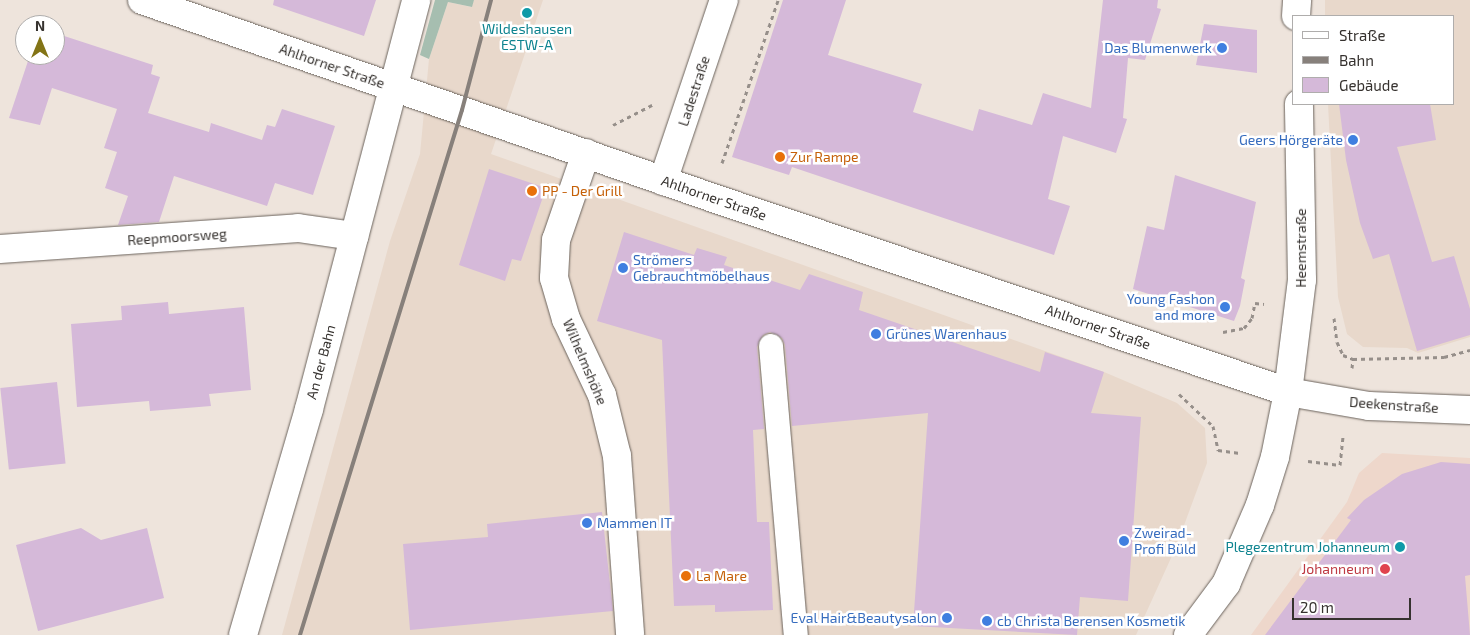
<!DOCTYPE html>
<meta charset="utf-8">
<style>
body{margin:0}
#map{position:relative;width:1470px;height:635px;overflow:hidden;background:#eee4dc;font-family:"Exo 2",sans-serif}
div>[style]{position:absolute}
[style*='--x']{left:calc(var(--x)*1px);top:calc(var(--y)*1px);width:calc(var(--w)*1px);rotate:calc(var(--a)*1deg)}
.built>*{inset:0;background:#e8d8cb}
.medical>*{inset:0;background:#eed7cb}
.green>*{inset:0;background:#a6beb0}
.building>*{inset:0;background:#d5b9d9;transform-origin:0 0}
.path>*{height:3px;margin-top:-1.5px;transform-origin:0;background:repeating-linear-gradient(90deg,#968f8a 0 4px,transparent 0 8px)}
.roads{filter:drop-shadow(0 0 1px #6b635c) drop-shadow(0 0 1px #6b635c)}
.service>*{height:24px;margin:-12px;padding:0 12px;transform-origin:12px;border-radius:12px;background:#fff}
.minor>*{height:28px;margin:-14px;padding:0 14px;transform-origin:14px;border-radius:14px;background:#fff}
.tertiary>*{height:28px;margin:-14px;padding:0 14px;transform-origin:14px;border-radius:14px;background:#fff}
.rail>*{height:4px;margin:-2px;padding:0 2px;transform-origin:2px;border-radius:2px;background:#87807b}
.dots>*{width:14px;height:14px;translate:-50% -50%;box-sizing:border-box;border:2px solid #fff;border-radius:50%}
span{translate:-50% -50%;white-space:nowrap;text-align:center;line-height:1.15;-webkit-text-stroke:5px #fff;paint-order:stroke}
.culture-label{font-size:14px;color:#0d838f}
.right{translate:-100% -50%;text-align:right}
.shop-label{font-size:14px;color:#366cbe}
.left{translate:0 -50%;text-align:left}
.street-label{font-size:14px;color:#36322f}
.food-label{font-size:14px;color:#c56008}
.health-label{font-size:14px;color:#be3a42}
.legend{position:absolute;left:1292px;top:15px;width:162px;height:90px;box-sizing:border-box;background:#fff;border:1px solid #afadac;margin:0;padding:6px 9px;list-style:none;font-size:15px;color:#36322f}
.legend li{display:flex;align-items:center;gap:10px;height:25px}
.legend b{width:25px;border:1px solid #afadac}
.north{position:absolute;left:15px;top:15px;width:50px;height:50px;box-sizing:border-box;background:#fff;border:1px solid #afadac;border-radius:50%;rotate:0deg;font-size:14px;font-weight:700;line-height:20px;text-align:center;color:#36322f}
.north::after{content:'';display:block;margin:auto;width:18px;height:22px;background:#837416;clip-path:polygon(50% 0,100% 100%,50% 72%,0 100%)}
.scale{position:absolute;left:1292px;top:598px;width:119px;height:22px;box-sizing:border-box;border:2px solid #36322f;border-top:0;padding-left:6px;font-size:15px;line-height:18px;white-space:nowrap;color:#36322f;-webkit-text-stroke:4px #fff;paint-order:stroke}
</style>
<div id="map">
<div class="built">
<div style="clip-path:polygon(474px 0,543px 0,491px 154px,1104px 372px,1177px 403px,1205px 428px,1207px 463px,1176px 547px,1136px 635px,282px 635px,390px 241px,420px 154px,429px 59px,448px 2px,471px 7px)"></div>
<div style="clip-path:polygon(1325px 0,1470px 0,1470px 337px,1418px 353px,1407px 348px,1363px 347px,1347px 334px,1338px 297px,1328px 104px,1454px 104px,1454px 16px,1325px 16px)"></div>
</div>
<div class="medical">
<div style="clip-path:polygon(1382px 453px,1470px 458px,1470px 635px,1251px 635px,1347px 502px,1359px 473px)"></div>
</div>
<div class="green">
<div style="clip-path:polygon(435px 0,474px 0,472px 7px,448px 2px,429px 59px,420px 55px)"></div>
</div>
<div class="building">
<div style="clip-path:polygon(274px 0,376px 0,364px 36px,273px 5px)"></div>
<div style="clip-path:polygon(783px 0,846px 0,828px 55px,922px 84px,913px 112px,973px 131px,979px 109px,1032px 125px,1043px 93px,1091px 108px,1103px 0,1158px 0,1157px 8px,1161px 9px,1145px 60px,1128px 58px,1123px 118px,1127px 119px,1116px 153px,1063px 136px,1048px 199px,1070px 206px,1054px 255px,792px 167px,789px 175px,732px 157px)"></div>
<div style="clip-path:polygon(1204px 24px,1257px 30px,1257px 73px,1196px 65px)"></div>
<div style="clip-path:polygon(55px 33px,153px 65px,151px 74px,160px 77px,148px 113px,209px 132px,211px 123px,262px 140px,267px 125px,275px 127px,282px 109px,335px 126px,313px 195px,275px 183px,267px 206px,174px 176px,159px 222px,118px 225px,128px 196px,105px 188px,117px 152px,104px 148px,117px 109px,52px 88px,40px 125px,9px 118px,30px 55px,55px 55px)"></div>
<div style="clip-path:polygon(1339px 104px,1430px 104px,1436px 140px,1397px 147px,1432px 262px,1454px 256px,1470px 309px,1470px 335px,1417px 351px,1389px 254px,1373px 259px,1360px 223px,1346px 160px)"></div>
<div style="clip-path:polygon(489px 169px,546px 188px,521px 261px,512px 259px,505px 281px,459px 265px)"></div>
<div style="clip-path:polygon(1175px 175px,1256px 202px,1241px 278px,1245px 280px,1240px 306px,1234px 321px,1133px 289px,1147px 226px,1164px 230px)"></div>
<div style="clip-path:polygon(624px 232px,694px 255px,697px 248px,727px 257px,724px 265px,800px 290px,809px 274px,863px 292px,859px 310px,1040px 372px,1045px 352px,1104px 372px,1091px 413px,1141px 417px,1128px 601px,1080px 597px,1077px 635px,913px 626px,928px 413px,792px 426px,785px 345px,782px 338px,770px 332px,763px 335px,757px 347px,764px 429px,753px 430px,757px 522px,769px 522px,773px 610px,715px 612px,715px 605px,674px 606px,662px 340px,597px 321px)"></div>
<div style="clip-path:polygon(168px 302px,169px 314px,244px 307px,251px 390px,209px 394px,211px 406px,150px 411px,149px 401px,77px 407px,71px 324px,122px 320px,121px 306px)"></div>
<div style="left:57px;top:382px;width:82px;height:57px;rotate:84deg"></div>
<div style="clip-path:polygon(1441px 462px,1470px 464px,1470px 575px,1465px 576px,1470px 635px,1265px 635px,1351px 520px,1347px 518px,1364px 500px,1402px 474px)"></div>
<div style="clip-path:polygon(602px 512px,613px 611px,410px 630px,403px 544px,488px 537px,487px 524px)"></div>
<div style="clip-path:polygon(81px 528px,101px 540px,147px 528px,164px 598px,38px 631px,16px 545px)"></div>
</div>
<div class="path">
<div style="--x:613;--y:125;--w:44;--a:-27.1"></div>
<div style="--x:722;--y:163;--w:172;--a:-71"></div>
<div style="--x:1334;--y:318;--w:24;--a:83"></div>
<div style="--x:1337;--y:342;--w:14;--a:65"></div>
<div style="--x:1343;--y:355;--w:11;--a:22"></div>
<div style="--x:1353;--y:359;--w:91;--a:-1.3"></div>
<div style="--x:1444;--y:357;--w:27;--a:-15"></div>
<div style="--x:1223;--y:332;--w:21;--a:-11"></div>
<div style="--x:1244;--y:328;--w:13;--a:-51"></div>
<div style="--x:1252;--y:318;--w:15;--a:-79"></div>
<div style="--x:1255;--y:303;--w:9;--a:6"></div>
<div style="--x:1352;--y:368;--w:9;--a:-84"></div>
<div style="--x:1179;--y:394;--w:47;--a:43.3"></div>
<div style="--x:1213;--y:426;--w:25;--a:78"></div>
<div style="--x:1218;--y:450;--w:22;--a:8"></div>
<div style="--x:1308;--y:461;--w:32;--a:7"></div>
<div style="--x:1340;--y:465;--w:29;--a:-84"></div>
</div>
<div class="roads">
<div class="service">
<div style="--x:771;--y:346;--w:290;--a:85.1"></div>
</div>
<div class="minor">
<div style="--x:586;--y:153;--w:92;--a:109"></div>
<div style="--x:556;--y:240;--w:38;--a:93"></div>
<div style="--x:554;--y:278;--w:43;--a:73.7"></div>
<div style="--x:566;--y:319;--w:84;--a:64.7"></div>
<div style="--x:602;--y:395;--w:63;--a:76.2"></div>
<div style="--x:617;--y:456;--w:179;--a:85.8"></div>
<div style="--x:663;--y:181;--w:191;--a:-71.4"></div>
<div style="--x:0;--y:249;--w:299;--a:-4"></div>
<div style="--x:298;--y:228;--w:57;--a:8.1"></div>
<div style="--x:1288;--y:392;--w:82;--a:9.8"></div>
<div style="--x:1369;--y:406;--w:101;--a:2.3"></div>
<div style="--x:243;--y:635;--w:235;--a:-73.7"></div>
<div style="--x:309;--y:409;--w:423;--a:-75.3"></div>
</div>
<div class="tertiary">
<div style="--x:142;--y:0;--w:604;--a:19.12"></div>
<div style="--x:713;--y:198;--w:607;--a:18.64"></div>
<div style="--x:1296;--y:16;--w:16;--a:-86"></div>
<div style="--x:1188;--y:635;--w:64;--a:-53.3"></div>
<div style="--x:1226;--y:584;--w:86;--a:-66.7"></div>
<div style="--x:1260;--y:505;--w:50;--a:-72.6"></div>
<div style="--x:1275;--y:457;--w:66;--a:-78.7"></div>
<div style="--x:1288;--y:392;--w:113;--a:-82.9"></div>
<div style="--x:1302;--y:280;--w:176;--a:-91"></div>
</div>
</div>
<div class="rail">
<div style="--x:300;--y:635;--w:549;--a:-72.85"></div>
<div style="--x:462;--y:110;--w:114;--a:-75.2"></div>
</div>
<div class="dots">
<div style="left:527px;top:13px;background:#0f9aa8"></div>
<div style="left:1222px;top:48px;background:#3f7fe0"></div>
<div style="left:1353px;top:140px;background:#3f7fe0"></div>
<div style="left:780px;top:157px;background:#e8710a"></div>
<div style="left:532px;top:191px;background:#e8710a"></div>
<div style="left:623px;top:268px;background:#3f7fe0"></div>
<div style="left:1225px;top:307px;background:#3f7fe0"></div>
<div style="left:876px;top:334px;background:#3f7fe0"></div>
<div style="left:587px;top:523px;background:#3f7fe0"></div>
<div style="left:1124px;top:541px;background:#3f7fe0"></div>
<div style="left:1400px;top:547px;background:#0f9aa8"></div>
<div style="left:1385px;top:569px;background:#e0444e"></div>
<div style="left:686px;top:576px;background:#e8710a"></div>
<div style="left:947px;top:618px;background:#3f7fe0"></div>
<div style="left:987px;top:621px;background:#3f7fe0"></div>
</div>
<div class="culture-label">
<span style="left:527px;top:37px">Wildeshausen<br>ESTW-A</span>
<span class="right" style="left:1390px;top:547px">Plegezentrum Johanneum</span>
</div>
<div class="shop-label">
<span class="right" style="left:1212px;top:48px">Das Blumenwerk</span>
<span class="right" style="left:1343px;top:140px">Geers Hörgeräte</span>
<span class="left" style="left:633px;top:268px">Strömers<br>Gebrauchtmöbelhaus</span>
<span class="right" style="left:1215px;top:307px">Young Fashon<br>and more</span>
<span class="left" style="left:886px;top:334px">Grünes Warenhaus</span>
<span class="left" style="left:597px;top:523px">Mammen IT</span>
<span class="left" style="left:1134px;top:541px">Zweirad-<br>Profi Büld</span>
<span class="right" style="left:937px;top:618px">Eval Hair&amp;Beautysalon</span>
<span class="left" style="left:997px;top:621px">cb Christa Berensen Kosmetik</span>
</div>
<div class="street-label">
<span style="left:332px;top:66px;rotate:19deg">Ahlhorner Straße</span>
<span style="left:694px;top:91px;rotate:-72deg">Ladestraße</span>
<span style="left:714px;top:198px;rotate:19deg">Ahlhorner Straße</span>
<span style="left:177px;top:237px;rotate:-4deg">Reepmoorsweg</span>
<span style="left:1301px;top:248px;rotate:-90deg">Heemstraße</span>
<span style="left:1098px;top:327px;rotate:19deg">Ahlhorner Straße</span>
<span style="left:321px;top:362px;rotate:-75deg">An der Bahn</span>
<span style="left:585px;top:362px;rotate:67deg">Wilhelmshöhe</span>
<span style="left:1394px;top:405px;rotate:4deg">Deekenstraße</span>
</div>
<div class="food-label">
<span class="left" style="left:790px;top:157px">Zur Rampe</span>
<span class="left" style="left:542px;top:191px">PP - Der Grill</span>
<span class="left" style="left:696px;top:576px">La Mare</span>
</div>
<div class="health-label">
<span class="right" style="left:1374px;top:569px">Johanneum</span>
</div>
<ul class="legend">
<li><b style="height:6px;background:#fff"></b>Straße</li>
<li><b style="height:6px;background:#87807b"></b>Bahn</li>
<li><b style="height:14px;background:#d5b9d9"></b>Gebäude</li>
</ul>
<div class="north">N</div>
<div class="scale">20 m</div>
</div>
